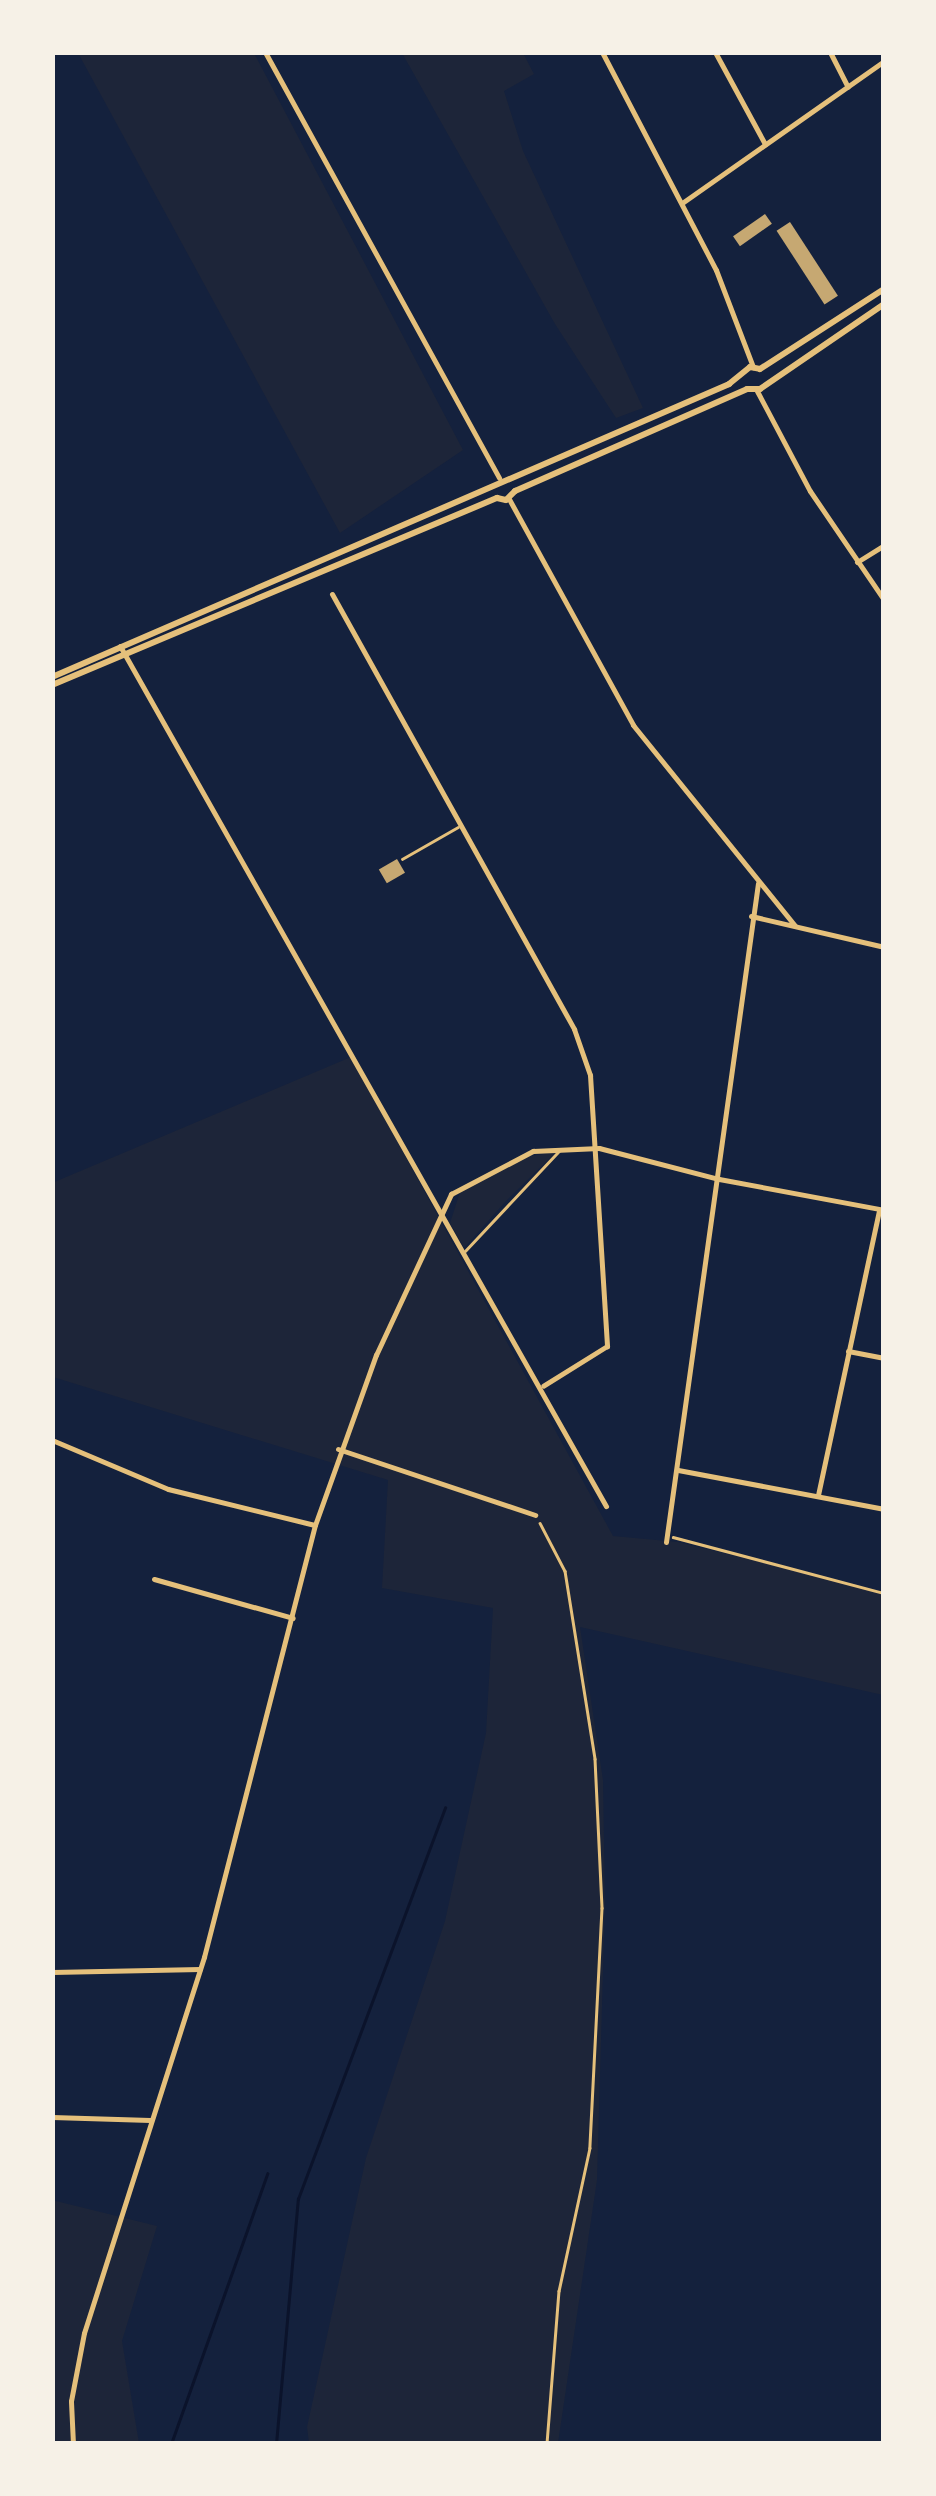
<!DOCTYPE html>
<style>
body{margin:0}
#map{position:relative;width:936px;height:2496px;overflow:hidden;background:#14213d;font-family:Barlow,sans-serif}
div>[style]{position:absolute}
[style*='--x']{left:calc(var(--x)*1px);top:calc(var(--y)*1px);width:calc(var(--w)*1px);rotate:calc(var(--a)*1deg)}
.green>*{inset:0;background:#1d2539}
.stream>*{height:2.5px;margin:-1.25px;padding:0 1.25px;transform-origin:1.25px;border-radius:1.25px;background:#0b132b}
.building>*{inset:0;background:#c6a872;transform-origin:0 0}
.path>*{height:2.5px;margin:-1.25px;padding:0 1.25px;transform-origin:1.25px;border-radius:1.25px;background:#e5c07b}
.service>*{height:2.5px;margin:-1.25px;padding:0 1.25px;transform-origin:1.25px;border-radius:1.25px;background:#e5c07b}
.minor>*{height:5px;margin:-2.5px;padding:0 2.5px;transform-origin:2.5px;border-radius:2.5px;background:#e5c07b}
.tertiary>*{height:6px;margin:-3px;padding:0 3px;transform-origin:3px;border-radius:3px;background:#e5c07b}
span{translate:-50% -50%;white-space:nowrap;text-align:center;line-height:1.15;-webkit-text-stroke:9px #f6f1e7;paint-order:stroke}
.frame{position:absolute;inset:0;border:55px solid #f6f1e7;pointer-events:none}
</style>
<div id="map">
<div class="green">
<div style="clip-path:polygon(78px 53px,254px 53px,463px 450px,340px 533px)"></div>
<div style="clip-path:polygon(402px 53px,523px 53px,534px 74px,504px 91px,523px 151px,643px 408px,616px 418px,555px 324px)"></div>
<div style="clip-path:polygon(351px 1057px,613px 1536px,678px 1542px,883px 1592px,883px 1695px,580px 1627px,603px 1780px,605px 1902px,597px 2180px,558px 2443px,309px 2443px,307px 2427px,366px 2158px,445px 1921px,486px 1733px,493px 1608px,382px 1588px,388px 1480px,53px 1377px,52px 1183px)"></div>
<div style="clip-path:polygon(556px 1152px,506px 1201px,464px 1248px,450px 1223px,460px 1192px,518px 1158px)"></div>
<div style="clip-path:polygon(52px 2200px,157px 2226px,122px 2341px,139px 2443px,53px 2443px)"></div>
</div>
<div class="stream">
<div style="--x:171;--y:2444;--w:287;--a:-70.4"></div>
<div style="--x:276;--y:2444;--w:246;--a:-84.9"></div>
<div style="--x:298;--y:2199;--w:418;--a:-69.4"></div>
</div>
<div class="building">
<div style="left:765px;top:214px;width:12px;height:39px;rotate:55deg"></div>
<div style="left:790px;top:222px;width:88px;height:16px;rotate:57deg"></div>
<div style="left:397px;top:859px;width:16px;height:21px;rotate:60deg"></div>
</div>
<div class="path">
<div style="--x:540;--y:1523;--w:54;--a:62.5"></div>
<div style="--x:565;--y:1571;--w:190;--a:80.9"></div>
<div style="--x:595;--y:1759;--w:149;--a:87.3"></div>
<div style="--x:602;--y:1908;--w:240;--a:92.9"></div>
<div style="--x:590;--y:2148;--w:146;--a:102.2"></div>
<div style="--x:559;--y:2291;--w:153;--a:94.5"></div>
<div style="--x:673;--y:1537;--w:218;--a:14.9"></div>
</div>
<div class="service">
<div style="--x:402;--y:859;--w:64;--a:-29.7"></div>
<div style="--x:465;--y:1251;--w:137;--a:-46.8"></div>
</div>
<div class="minor">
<div style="--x:265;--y:52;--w:486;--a:61.2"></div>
<div style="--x:602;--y:52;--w:246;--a:62.4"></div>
<div style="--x:716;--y:270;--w:104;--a:69.1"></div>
<div style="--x:715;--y:52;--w:105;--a:61.5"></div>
<div style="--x:830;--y:52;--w:39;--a:63"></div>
<div style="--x:682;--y:203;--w:247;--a:-35.1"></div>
<div style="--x:757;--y:391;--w:113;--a:62.1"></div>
<div style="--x:810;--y:491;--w:132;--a:55.8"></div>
<div style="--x:509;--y:499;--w:258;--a:61.2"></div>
<div style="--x:633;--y:725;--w:258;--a:51.1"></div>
<div style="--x:857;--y:562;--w:32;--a:-32"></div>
<div style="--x:332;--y:594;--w:498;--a:60.9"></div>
<div style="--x:574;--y:1029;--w:49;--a:70.8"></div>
<div style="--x:590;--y:1075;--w:272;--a:86.4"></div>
<div style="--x:607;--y:1346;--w:75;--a:148"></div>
<div style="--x:120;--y:646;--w:988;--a:60.53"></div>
<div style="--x:751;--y:916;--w:137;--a:13.1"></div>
<div style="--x:848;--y:1351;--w:37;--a:11"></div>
<div style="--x:52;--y:1440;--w:126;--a:22.9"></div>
<div style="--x:168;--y:1489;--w:151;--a:13.8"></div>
<div style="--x:338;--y:1449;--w:208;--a:18.5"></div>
<div style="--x:678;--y:1470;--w:210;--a:10.7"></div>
<div style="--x:818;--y:1495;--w:291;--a:-77.9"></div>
<div style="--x:666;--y:1542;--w:665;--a:-82.05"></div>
<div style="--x:154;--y:1579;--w:144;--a:15.7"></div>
<div style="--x:52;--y:1972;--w:148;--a:-1.2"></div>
<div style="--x:52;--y:2117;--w:98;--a:1.8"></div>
<div style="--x:73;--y:2444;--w:43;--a:-92.7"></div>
<div style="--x:71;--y:2401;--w:69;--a:-79.2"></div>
<div style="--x:84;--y:2333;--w:395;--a:-72.3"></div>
<div style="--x:204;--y:1957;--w:446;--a:-75.6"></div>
<div style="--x:315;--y:1525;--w:181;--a:-70.3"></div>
<div style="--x:376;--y:1355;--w:178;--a:-65"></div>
<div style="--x:451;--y:1194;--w:93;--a:-27.7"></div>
<div style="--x:533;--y:1151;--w:66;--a:-2.6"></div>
<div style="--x:599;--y:1148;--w:124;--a:14.5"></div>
<div style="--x:719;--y:1179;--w:168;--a:10.6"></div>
</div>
<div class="tertiary">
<div style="--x:760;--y:369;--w:148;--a:-32.8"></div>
<div style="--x:747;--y:389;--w:13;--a:0"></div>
<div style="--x:760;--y:389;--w:150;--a:-34.4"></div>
<div style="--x:515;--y:491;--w:253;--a:-23.7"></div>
<div style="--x:52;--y:677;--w:738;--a:-23.4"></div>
<div style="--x:729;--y:384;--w:27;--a:-39"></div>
<div style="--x:750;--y:367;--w:10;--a:11"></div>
<div style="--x:52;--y:685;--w:483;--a:-22.8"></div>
<div style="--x:497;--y:498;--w:9;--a:13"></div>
<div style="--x:506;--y:500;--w:13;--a:-45"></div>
</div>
<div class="frame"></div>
</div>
